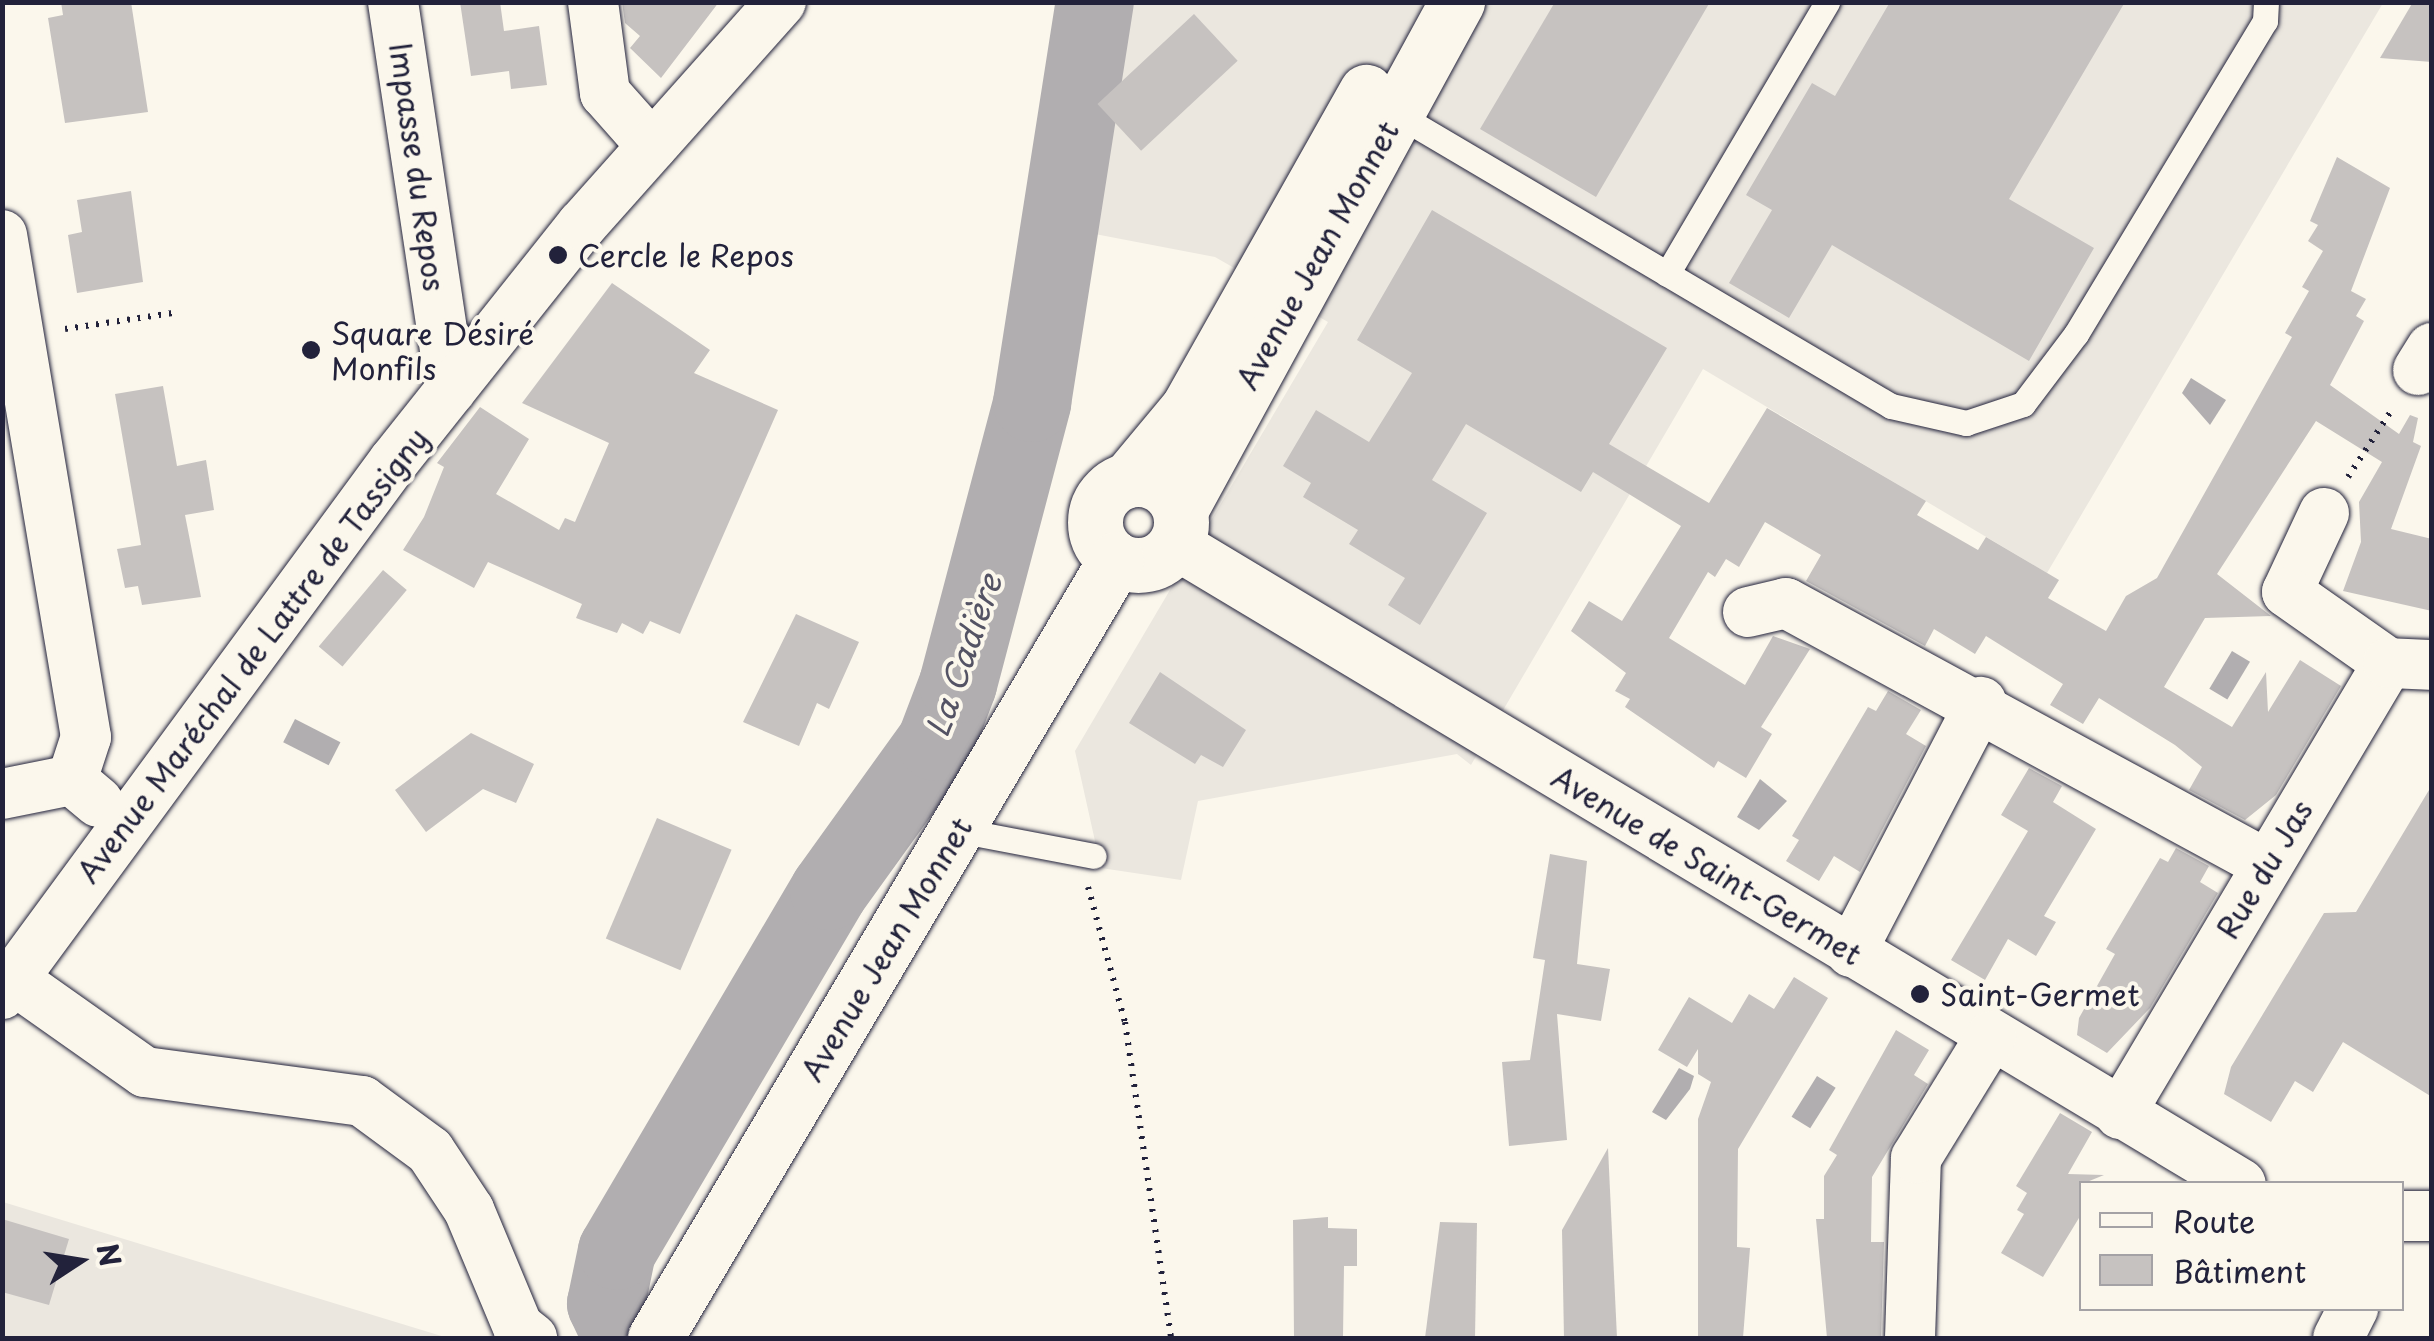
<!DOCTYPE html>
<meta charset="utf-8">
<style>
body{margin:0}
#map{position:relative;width:2434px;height:1341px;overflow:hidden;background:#fbf7ec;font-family:"Playpen Sans",sans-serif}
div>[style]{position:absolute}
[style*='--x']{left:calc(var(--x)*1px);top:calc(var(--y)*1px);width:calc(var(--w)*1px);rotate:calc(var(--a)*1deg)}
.built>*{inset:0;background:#ebe7df}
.water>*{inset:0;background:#b1aeb0;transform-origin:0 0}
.river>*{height:78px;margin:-39px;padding:0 39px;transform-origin:39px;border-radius:39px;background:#b1aeb0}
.building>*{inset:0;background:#c6c2c0;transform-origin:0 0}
.path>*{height:6px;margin-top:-3px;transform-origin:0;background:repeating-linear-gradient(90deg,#22223b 0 2.5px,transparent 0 10.5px)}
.roads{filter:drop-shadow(0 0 2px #22223b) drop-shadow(0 0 2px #22223b)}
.lane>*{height:25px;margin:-12.5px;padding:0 12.5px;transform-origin:12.5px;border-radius:12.5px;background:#fbf7ec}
.street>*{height:50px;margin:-25px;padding:0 25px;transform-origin:25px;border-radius:25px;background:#fbf7ec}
.secondary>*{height:55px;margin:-27.5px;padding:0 27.5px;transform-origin:27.5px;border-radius:27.5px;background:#fbf7ec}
.secondary>.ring{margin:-27.5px;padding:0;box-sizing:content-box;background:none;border:55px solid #fbf7ec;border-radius:50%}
.dots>*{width:28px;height:28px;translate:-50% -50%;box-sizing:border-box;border:5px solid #fbf7ec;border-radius:50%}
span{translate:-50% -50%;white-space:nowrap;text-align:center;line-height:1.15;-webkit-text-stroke:8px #fbf7ec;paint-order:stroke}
.street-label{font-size:30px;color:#22223b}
.poi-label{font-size:30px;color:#22223b}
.left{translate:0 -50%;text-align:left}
.water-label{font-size:32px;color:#545364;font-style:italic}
.frame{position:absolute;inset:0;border:5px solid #22223b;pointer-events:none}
.legend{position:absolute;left:2079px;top:1181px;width:325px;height:130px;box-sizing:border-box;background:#fbf7ec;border:2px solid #a4a2a5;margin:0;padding:12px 18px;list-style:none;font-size:30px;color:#22223b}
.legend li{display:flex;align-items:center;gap:20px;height:50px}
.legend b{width:50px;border:2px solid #a4a2a5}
.north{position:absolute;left:30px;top:1211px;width:100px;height:100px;-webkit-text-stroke:8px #fbf7ec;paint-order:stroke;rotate:78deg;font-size:28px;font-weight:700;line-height:40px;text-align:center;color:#22223b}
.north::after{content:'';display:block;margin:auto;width:35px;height:45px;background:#22223b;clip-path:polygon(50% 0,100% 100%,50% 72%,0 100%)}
</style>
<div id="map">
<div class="built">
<div style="clip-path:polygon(1098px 3px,2383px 3px,2047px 573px,1703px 369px,1471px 765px,1457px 754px,1198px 801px,1181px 880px,1101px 868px,1075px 751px,1328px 322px,1215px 257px,1074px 230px)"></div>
<div style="clip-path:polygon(3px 1202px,448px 1338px,3px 1338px)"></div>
</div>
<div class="water">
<div style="clip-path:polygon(2191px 378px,2226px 400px,2210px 425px,2182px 393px)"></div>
<div style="left:2232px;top:651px;width:21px;height:44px;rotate:31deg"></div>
<div style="left:295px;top:719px;width:51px;height:26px;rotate:27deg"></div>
<div style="clip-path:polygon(1760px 779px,1787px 801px,1759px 830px,1737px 817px)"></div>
<div style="clip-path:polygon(1679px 1068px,1694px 1076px,1690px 1089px,1666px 1120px,1652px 1112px)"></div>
<div style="left:1817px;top:1076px;width:22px;height:48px;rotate:32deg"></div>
</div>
<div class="river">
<div style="--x:622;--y:1338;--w:38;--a:-115"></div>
<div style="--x:606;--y:1304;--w:54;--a:-78.3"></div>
<div style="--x:617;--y:1251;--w:418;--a:-59.5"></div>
<div style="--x:829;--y:891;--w:183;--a:-54.3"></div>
<div style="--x:936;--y:742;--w:62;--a:-69.2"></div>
<div style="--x:958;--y:684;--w:291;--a:-75.2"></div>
<div style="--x:1032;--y:403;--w:406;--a:-81.1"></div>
</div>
<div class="building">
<div style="clip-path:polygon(61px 2px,131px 2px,148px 112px,65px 123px,48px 18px,63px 15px)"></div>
<div style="clip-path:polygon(460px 2px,500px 2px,504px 31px,539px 26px,547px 85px,511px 89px,509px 71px,471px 76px)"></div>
<div style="clip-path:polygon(622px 2px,719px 2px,661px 78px,630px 48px,640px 36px,625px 23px)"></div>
<div style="clip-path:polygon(1555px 2px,1710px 2px,1596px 197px,1480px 129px)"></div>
<div style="clip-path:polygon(1890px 2px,2125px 2px,2009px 199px,2094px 248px,2029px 361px,1832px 245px,1789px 318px,1729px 283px,1772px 210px,1746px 195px,1812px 83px,1835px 96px)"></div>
<div style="clip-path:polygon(2413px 2px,2432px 2px,2432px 62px,2380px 58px)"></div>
<div style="left:1194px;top:14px;width:64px;height:132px;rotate:47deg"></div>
<div style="clip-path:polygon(2337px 157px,2390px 188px,2351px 291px,2366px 299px,2356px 316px,2364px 321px,2330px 385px,2399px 434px,2410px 415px,2418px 418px,2413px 442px,2421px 446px,2391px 529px,2432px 539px,2432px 611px,2343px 591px,2361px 542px,2359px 502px,2382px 462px,2316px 421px,2217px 574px,2271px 616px,2205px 618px,2164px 687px,2232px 727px,2266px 672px,2268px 712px,2300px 660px,2341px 686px,2276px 795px,2245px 820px,2189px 790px,2202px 767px,2175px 745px,2099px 698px,2083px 724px,2050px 705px,2063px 684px,1986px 636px,1975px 654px,1934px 629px,1925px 646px,1806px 581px,1821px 555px,1765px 522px,1739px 567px,1726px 559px,1715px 577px,1708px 572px,1669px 638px,1745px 685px,1773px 636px,1810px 649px,1761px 727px,1772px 734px,1746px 778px,1718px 761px,1714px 768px,1625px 707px,1630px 699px,1615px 691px,1626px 673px,1571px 631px,1589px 601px,1622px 621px,1681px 526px,1593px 472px,1581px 492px,1466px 424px,1432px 480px,1487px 513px,1420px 625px,1388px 605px,1405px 578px,1349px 544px,1358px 530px,1303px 497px,1311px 483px,1283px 466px,1316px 410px,1369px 442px,1412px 373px,1357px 340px,1432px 210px,1667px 348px,1609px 444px,1709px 503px,1767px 408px,1926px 501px,1917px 515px,1978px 550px,1986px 537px,2059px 580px,2048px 598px,2106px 631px,2126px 596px,2157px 578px,2292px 337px,2285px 333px,2309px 291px,2302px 287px,2323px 251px,2308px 241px,2318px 225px,2310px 221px)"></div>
<div style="clip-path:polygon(131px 191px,143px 282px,77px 293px,68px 235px,82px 232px,77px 200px)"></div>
<div style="clip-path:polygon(612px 283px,710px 350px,694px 373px,778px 410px,680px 634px,650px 621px,643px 634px,622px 623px,617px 633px,576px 618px,582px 604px,488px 562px,474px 588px,403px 550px,424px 517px,444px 467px,437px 463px,480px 407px,529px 439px,496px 494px,559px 530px,565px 518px,575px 522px,609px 443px,522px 403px)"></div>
<div style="clip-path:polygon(163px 386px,177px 466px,206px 460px,214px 510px,185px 515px,201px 597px,142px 605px,138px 586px,125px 588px,117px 549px,141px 545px,115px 394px)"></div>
<div style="left:383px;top:570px;width:31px;height:100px;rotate:40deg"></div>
<div style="clip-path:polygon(796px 614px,859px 642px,829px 709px,817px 703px,799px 746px,743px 722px)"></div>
<div style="clip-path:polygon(1160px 672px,1246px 730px,1223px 767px,1201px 755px,1195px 764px,1129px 723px)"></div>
<div style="clip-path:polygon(1888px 691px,1921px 710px,1906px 734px,1926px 746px,1860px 872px,1834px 856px,1819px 881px,1786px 861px,1799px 840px,1792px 836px,1868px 707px,1876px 711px)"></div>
<div style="clip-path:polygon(471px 733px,534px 764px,516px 803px,483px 789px,426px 832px,395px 790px)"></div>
<div style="clip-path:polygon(2029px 768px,2062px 786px,2053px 802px,2096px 829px,2044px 916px,2056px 922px,2036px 956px,2008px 939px,1985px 980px,1951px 960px,2028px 831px,2001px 815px)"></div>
<div style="clip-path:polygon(2432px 785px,2432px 1097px,2343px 1042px,2313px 1092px,2295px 1081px,2271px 1122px,2224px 1094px,2231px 1067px,2324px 913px,2356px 912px)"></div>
<div style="left:657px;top:818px;width:81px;height:131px;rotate:23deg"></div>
<div style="clip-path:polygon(2176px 848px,2209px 866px,2200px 882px,2218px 893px,2150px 1008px,2107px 1053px,2077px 1035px,2079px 1018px,2115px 954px,2106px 949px,2160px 858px,2168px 862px)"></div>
<div style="clip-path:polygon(1550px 854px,1587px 861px,1577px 964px,1610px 969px,1601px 1021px,1557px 1014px,1567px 1140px,1509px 1146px,1502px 1062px,1530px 1060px,1545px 960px,1533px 958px)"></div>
<div style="clip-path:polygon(1794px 977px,1828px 998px,1738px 1149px,1737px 1247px,1750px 1248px,1743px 1338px,1698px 1338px,1698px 1119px,1711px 1082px,1698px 1074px,1698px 1049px,1687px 1067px,1658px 1050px,1689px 997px,1732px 1023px,1749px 994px,1774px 1009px)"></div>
<div style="clip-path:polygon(1896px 1030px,1929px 1050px,1914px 1075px,1928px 1084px,1872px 1177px,1871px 1242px,1884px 1242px,1881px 1338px,1827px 1338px,1816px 1219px,1824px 1219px,1824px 1176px,1837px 1155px,1829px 1150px)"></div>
<div style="clip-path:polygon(2060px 1113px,2092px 1132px,2068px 1174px,2104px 1175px,2082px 1184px,2082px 1213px,2043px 1277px,2001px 1253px,2024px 1214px,2017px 1210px,2027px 1193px,2016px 1186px)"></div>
<div style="clip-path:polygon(1608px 1148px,1617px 1338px,1564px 1338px,1562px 1230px)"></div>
<div style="clip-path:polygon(1328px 1217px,1328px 1228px,1357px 1229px,1357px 1266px,1344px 1266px,1343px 1338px,1294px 1338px,1293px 1220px)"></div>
<div style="clip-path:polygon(2px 1219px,69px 1239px,49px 1305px,2px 1292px)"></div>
<div style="clip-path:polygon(1440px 1222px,1477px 1223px,1475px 1338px,1425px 1338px)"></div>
</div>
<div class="path">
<div style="--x:65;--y:329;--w:109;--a:-8.4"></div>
<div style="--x:2348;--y:477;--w:82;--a:-56.9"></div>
<div style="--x:1088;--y:887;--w:140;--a:74.7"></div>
<div style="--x:1125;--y:1022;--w:319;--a:81.7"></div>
</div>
<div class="roads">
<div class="lane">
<div style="--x:1395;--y:113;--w:576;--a:30.57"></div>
<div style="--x:1891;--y:406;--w:77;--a:12.8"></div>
<div style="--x:1966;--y:423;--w:60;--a:-18.4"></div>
<div style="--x:2023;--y:404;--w:88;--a:-52.9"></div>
<div style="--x:2076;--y:334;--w:366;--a:-58.9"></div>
<div style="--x:2265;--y:21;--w:19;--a:-87"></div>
<div style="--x:1667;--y:274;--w:316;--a:-59.5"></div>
<div style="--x:958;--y:830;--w:138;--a:10.8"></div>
</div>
<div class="street">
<div style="--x:393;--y:2;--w:392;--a:81.5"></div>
<div style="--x:593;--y:2;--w:92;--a:82.5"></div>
<div style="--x:605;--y:93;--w:71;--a:48.4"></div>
<div style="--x:2;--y:235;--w:509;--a:80.5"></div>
<div style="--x:86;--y:737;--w:45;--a:108"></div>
<div style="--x:2418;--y:370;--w:26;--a:-58"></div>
<div style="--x:2324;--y:513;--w:87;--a:115.1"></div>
<div style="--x:2287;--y:592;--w:123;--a:35.1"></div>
<div style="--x:1175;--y:544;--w:1243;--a:30.98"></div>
<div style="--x:1748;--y:612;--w:39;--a:-13"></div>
<div style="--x:1786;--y:603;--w:546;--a:28.54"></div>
<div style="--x:2;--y:794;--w:71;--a:-11.3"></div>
<div style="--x:72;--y:780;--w:34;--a:40"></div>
<div style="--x:1851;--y:952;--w:282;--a:-62.5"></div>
<div style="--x:13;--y:979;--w:161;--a:35.2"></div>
<div style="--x:145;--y:1072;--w:219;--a:7.6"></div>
<div style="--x:362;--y:1101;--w:84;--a:36.3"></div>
<div style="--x:430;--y:1151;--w:71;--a:56.5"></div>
<div style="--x:469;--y:1210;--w:127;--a:67.3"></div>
<div style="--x:518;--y:1327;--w:18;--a:38"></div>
<div style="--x:2;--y:994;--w:662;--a:-53.67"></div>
<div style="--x:394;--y:461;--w:302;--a:-51.5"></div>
<div style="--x:582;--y:225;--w:299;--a:-48.3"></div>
<div style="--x:2120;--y:1114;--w:525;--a:-59.28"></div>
<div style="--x:2388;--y:663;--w:44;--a:2.6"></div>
<div style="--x:2402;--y:1216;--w:30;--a:0"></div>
<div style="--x:1910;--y:1338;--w:180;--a:-88.1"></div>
<div style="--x:1916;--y:1158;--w:143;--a:-58.4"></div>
<div style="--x:2338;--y:1338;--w:34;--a:-63"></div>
</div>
<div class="secondary">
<div class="ring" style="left:1095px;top:479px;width:31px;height:31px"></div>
<div style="--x:1128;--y:480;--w:94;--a:-50.2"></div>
<div style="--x:1188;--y:408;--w:363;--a:-60.6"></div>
<div style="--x:1180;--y:510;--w:579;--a:-61.4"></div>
<div style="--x:655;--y:1338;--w:905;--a:-59.38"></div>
</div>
</div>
<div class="dots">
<div style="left:558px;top:255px;background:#22223b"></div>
<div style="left:311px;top:350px;background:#22223b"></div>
<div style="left:1920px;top:994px;background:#22223b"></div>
</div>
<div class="street-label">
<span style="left:418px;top:167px;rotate:82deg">Impasse du Repos</span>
<span style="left:1317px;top:255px;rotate:-61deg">Avenue Jean Monnet</span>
<span style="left:252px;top:655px;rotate:-53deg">Avenue Maréchal de Lattre de Tassigny</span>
<span style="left:1707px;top:865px;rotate:31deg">Avenue de Saint-Germet</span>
<span style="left:2264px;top:869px;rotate:-59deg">Rue du Jas</span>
<span style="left:886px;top:949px;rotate:-59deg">Avenue Jean Monnet</span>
</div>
<div class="poi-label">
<span class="left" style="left:578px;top:255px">Cercle le Repos</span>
<span class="left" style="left:331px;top:350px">Square Désiré<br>Monfils</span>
<span class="left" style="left:1940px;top:994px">Saint-Germet</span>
</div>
<div class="water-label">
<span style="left:963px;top:655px;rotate:-71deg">La Cadière</span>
</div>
<div class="frame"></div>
<ul class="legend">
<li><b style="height:12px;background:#fbf7ec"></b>Route</li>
<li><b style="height:28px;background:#c6c2c0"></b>Bâtiment</li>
</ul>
<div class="north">N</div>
</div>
